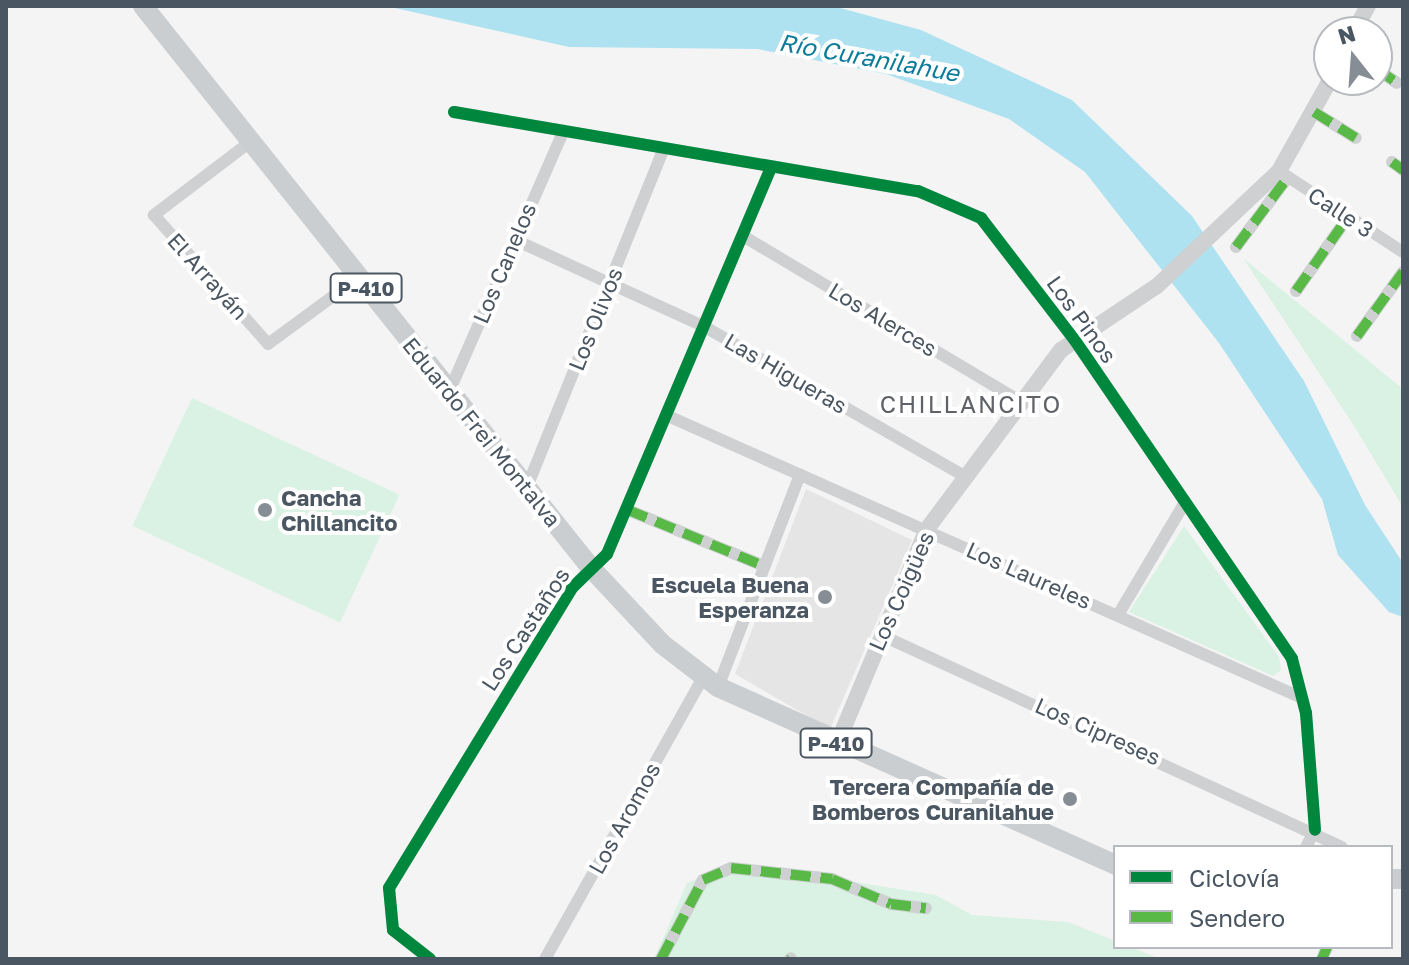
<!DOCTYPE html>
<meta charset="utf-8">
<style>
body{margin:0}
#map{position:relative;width:1409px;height:965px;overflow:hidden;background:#f4f4f4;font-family:"Golos Text",sans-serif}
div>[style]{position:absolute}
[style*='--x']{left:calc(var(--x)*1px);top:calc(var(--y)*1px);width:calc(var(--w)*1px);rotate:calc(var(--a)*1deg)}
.education>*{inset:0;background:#e6e5e6}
.green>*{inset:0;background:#d9f2e3;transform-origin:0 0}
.water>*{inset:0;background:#aee2f0}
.minor>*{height:12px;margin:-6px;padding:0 6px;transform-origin:6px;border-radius:6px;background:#ced0d2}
.tertiary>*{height:16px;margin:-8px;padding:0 8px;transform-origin:8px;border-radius:8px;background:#ced0d2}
.primary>*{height:20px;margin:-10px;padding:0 10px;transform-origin:10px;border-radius:10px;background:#caced1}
.quiet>*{height:10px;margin-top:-5px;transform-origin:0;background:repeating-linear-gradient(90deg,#58b947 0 20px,transparent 0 30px)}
.cycleway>*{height:12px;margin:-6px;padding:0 6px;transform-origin:6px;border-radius:6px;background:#00873e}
.dots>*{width:22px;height:22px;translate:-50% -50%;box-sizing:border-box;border:4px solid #fff;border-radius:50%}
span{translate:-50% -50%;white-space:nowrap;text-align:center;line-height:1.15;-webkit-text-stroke:8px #fff;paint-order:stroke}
.shield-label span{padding:2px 6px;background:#fff;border:2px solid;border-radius:6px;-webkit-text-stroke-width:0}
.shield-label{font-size:20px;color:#4a5661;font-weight:700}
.street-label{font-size:22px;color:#4a5661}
.poi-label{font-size:22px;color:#4a5661;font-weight:700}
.left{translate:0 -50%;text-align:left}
.right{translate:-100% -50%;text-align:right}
.water-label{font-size:24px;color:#0c7c9b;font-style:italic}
.neighbourhood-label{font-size:24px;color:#5f6368;letter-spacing:2px}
.frame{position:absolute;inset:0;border:8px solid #4a5661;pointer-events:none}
.legend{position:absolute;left:1113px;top:845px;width:280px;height:104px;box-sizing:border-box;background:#fff;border:2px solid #b7bbc0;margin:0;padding:10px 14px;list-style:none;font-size:24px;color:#4a5661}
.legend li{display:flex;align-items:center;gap:16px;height:40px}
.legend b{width:40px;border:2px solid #b7bbc0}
.north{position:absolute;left:1313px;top:16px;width:80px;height:80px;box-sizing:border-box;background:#fff;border:2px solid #b7bbc0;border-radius:50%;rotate:343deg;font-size:22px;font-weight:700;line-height:32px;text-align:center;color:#4a5661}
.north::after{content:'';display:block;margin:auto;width:28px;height:36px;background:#868d94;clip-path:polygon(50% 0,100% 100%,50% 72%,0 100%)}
</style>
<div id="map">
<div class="education">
<div style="clip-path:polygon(806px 489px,912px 540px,830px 729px,735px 674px)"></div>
</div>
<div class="green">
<div style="clip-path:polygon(1243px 258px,1403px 389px,1403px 507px,1354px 426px)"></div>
<div style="left:192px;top:398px;width:229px;height:141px;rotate:25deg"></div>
<div style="clip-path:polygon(1184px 526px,1279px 657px,1281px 670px,1273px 676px,1129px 612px)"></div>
<div style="clip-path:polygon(733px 863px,936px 895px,972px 915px,1068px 922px,1160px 959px,654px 959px,687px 883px)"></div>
</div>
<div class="water">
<div style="clip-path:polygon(386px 6px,833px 6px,921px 30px,1072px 100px,1192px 216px,1304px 381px,1365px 505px,1403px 563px,1403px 617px,1389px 612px,1338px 555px,1322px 499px,1219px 343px,1085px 172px,1009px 119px,886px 74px,757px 49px,569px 47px)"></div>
</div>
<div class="minor">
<div style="--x:1377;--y:69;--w:24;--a:35"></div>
<div style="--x:454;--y:112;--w:471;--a:9.7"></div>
<div style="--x:918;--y:191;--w:69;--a:23.2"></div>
<div style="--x:981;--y:218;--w:153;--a:52.5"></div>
<div style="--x:1074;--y:339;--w:387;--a:55.7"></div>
<div style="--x:1292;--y:659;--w:56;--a:75.5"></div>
<div style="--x:1306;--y:713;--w:117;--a:85.6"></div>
<div style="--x:1314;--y:112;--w:49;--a:31.8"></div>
<div style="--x:250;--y:142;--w:121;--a:142.8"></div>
<div style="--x:154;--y:215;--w:172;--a:48.5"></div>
<div style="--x:268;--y:344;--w:112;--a:-36.3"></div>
<div style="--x:1392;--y:162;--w:14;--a:36"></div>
<div style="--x:1279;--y:171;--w:148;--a:33.2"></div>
<div style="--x:743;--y:236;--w:325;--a:30.8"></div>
<div style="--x:513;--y:239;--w:211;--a:24.6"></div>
<div style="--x:705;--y:327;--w:301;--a:29.9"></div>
<div style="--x:1236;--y:247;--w:87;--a:-53.4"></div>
<div style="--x:1296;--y:291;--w:90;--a:-54.9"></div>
<div style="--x:1357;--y:336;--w:79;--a:-54.3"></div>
<div style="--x:449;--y:392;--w:281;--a:-66.3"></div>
<div style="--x:668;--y:416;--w:694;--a:23.98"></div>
<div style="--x:527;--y:487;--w:363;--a:-68"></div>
<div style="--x:628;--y:510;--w:147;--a:22.4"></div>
<div style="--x:1118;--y:615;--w:131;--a:-59.3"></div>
<div style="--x:881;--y:635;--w:507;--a:24.7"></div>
<div style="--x:718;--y:687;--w:228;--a:-68.9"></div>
<div style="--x:1306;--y:847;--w:19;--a:-62"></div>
<div style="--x:430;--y:959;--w:47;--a:-141.9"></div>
<div style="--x:393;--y:930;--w:42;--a:-95.4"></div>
<div style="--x:389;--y:888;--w:353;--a:-58.6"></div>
<div style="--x:573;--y:587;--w:47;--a:-44.1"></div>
<div style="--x:607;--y:554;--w:417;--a:-67"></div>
<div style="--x:545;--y:959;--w:323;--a:-60.7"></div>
<div style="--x:661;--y:959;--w:89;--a:-62"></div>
<div style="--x:703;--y:880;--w:30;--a:-23"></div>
<div style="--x:731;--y:868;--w:102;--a:6.2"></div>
<div style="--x:832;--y:879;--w:64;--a:23"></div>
<div style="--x:891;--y:904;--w:35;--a:7"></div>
<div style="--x:790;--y:959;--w:1;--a:-45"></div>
<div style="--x:1322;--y:959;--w:13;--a:-67"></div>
</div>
<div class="tertiary">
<div style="--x:1354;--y:32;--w:30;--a:-62"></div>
<div style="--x:837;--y:744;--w:233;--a:-67.3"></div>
<div style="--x:927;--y:529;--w:224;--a:-53.2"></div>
<div style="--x:1061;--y:350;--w:115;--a:-33.7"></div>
<div style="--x:1157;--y:286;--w:168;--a:-43.3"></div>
<div style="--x:1279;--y:171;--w:104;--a:-60.7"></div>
</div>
<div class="primary">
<div style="--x:143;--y:6;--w:719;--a:51.44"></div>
<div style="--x:591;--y:568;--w:104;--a:46.9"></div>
<div style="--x:662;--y:644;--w:71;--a:37.5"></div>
<div style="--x:718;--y:687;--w:435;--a:24.1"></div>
<div style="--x:1391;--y:879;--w:12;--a:0"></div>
</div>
<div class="quiet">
<div style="--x:1377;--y:69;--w:24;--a:35"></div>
<div style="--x:1314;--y:112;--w:49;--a:31.8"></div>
<div style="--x:1392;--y:162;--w:14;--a:36"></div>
<div style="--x:1236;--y:247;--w:87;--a:-53.4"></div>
<div style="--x:1296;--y:291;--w:90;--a:-54.9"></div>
<div style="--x:1357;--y:336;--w:79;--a:-54.3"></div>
<div style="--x:628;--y:510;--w:147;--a:22.4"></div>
<div style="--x:661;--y:959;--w:89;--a:-62"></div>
<div style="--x:703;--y:880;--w:30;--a:-23"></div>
<div style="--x:731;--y:868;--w:102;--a:6.2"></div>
<div style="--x:832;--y:879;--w:64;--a:23"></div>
<div style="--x:891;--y:904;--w:35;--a:7"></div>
<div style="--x:790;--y:959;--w:1;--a:-45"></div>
<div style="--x:1322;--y:959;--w:13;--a:-67"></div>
</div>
<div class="cycleway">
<div style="--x:454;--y:112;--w:471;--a:9.7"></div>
<div style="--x:918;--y:191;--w:69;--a:23.2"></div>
<div style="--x:981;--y:218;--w:153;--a:52.5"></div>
<div style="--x:1074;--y:339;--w:387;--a:55.7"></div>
<div style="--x:1292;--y:659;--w:56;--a:75.5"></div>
<div style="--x:1306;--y:713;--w:117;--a:85.6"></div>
<div style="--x:430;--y:959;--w:47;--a:-141.9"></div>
<div style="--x:393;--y:930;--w:42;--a:-95.4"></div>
<div style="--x:389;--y:888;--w:353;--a:-58.6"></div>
<div style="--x:573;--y:587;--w:47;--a:-44.1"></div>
<div style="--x:607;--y:554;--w:417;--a:-67"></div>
</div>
<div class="dots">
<div style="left:265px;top:510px;background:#868d94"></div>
<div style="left:825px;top:597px;background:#868d94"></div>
<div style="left:1070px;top:799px;background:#868d94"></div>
</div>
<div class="shield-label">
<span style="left:366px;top:288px">P-410</span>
<span style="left:836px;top:743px">P-410</span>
</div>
<div class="street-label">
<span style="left:1341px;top:212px;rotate:33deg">Calle 3</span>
<span style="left:504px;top:263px;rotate:-67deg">Los Canelos</span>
<span style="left:208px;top:276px;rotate:48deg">El Arrayán</span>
<span style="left:595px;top:319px;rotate:-68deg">Los Olivos</span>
<span style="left:883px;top:319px;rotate:31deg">Los Alerces</span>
<span style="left:1082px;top:319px;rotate:54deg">Los Pinos</span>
<span style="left:786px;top:373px;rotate:30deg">Las Higueras</span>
<span style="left:482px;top:432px;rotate:51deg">Eduardo Frei Montalva</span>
<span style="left:1029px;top:575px;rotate:24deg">Los Laureles</span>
<span style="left:901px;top:591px;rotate:-66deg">Los Coigües</span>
<span style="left:525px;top:629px;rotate:-57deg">Los Castaños</span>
<span style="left:1098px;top:731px;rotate:24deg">Los Cipreses</span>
<span style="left:624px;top:818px;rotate:-61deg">Los Aromos</span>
</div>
<div class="poi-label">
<span class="left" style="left:281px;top:510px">Cancha<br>Chillancito</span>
<span class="right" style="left:809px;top:597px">Escuela Buena<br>Esperanza</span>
<span class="right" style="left:1054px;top:799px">Tercera Compañía de<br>Bomberos Curanilahue</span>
</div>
<div class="water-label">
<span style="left:869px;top:57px;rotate:10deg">Río Curanilahue</span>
</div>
<div class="neighbourhood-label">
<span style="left:971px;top:404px">CHILLANCITO</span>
</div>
<div class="frame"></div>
<ul class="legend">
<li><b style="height:10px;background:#00873e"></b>Ciclovía</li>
<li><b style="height:10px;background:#58b947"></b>Sendero</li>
</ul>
<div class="north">N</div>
</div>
